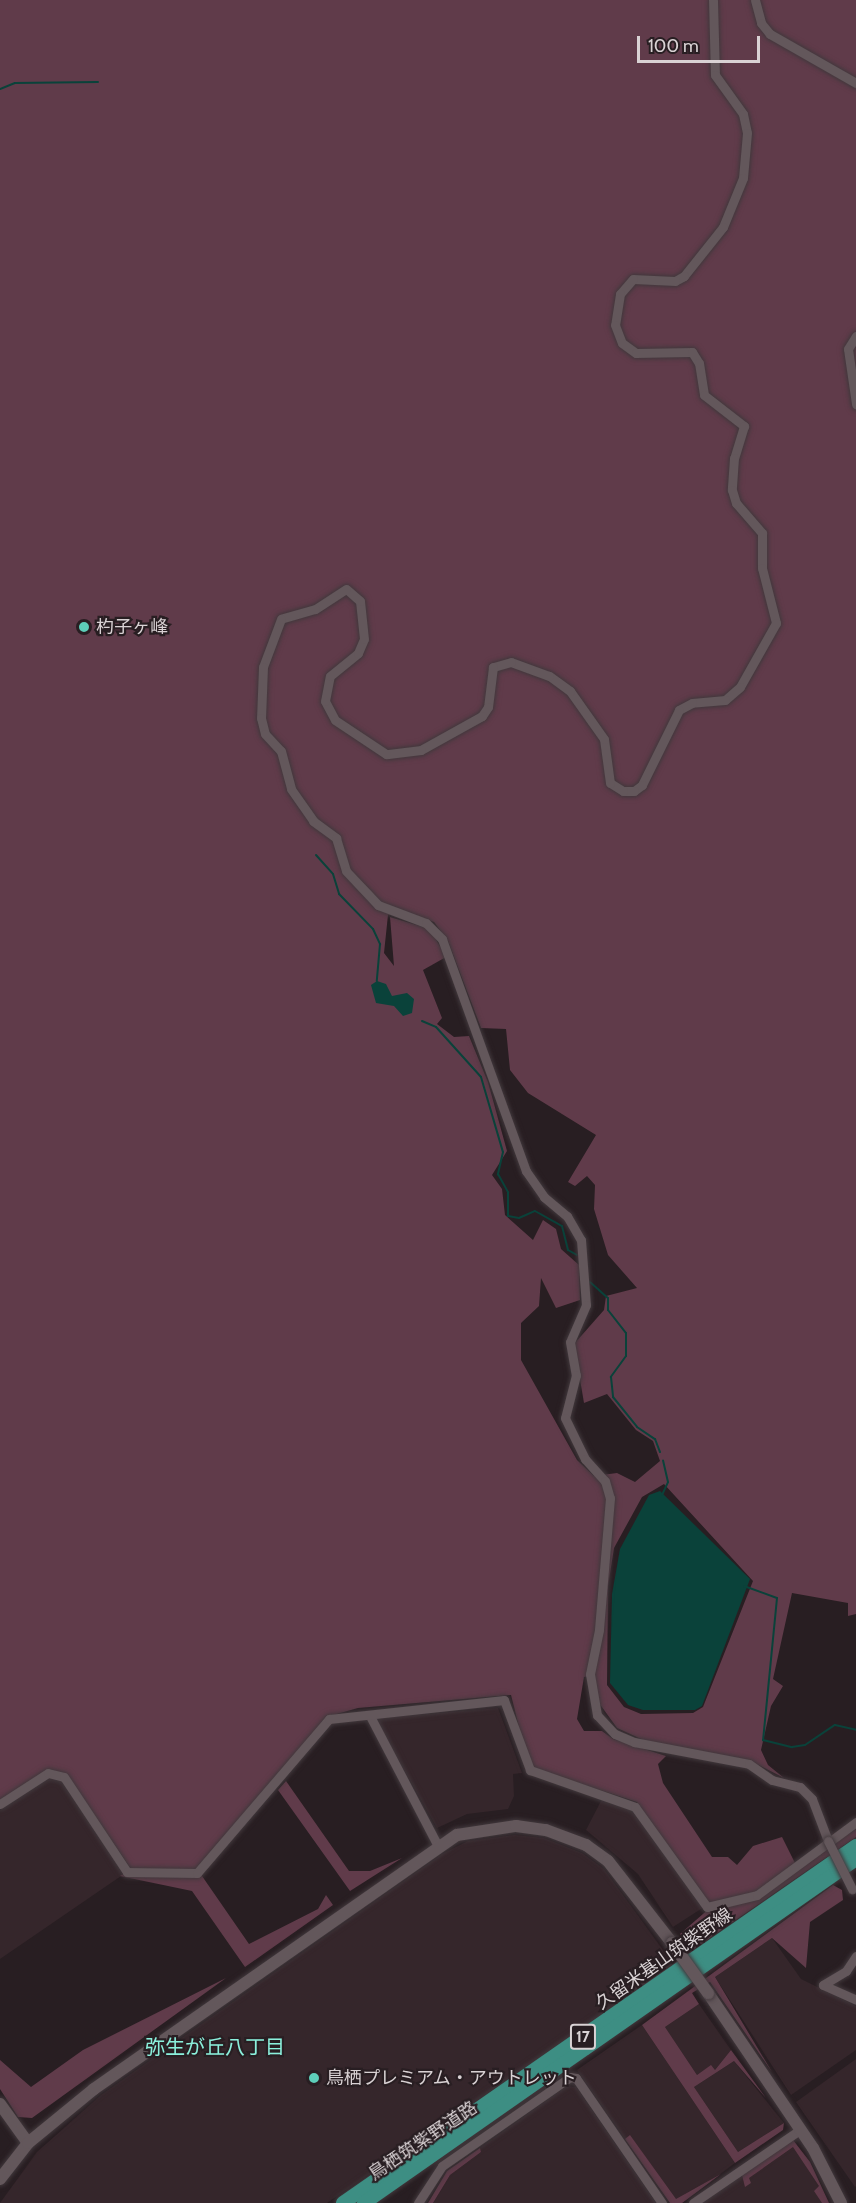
<!DOCTYPE html>
<meta charset="utf-8">
<style>
body{margin:0}
#map{position:relative;width:856px;height:2203px;overflow:hidden;background:#281e22;font-family:Cabin,"Noto Sans JP",sans-serif}
div>[style]{position:absolute}
[style*='--x']{left:calc(var(--x)*1px);top:calc(var(--y)*1px);width:calc(var(--w)*1px);rotate:calc(var(--a)*1deg)}
.built>*{inset:0;background:#35262b}
.green>*{inset:0;background:#603b4a}
.water>*{inset:0;background:#0a423a}
.stream>*{height:2px;margin:-1px;padding:0 1px;transform-origin:1px;border-radius:1px;background:#0a423a}
.roads{filter:drop-shadow(0 0 2px #41383c) drop-shadow(0 0 2px #41383c)}
.street>*{height:9px;margin:-4.5px;padding:0 4.5px;transform-origin:4.5px;border-radius:4.5px;background:#63575b}
.secondary>*{height:12px;margin:-6px;padding:0 6px;transform-origin:6px;border-radius:6px;background:#63575b}
.primary>*{height:14px;margin:-7px;padding:0 7px;transform-origin:7px;border-radius:7px;background:#3d8e83}
.bridges{filter:drop-shadow(0 0 2px #41383c) drop-shadow(0 0 2px #41383c)}
.street-bridge>*{height:9px;margin:-4.5px;padding:0 4.5px;transform-origin:4.5px;border-radius:4.5px;background:#63575b}
.secondary-bridge>*{height:12px;margin:-6px;padding:0 6px;transform-origin:6px;border-radius:6px;background:#63575b}
.dots>*{width:16px;height:16px;translate:-50% -50%;box-sizing:border-box;border:3px solid #281e22;border-radius:50%}
span{translate:-50% -50%;white-space:nowrap;text-align:center;line-height:1.15;-webkit-text-stroke:4.5px #281e22;paint-order:stroke}
.shield-label span{padding:2px 4px;background:#281e22;border:2px solid;border-radius:4px;-webkit-text-stroke-width:0}
.shield-label{font-size:16px;color:#d9d2d4;font-weight:700}
.poi-label{font-size:18px;color:#d9d2d4}
.left{translate:0 -50%;text-align:left}
.street-label{font-size:18px;color:#d9d2d4}
.neighbourhood-label{font-size:20px;color:#8bf0dc}
.scale{position:absolute;left:637px;top:36px;width:123px;height:27px;box-sizing:border-box;border:3px solid #d9d2d4;border-top:0;padding-left:8px;font-size:18px;line-height:21px;white-space:nowrap;color:#d9d2d4;-webkit-text-stroke:4px #281e22;paint-order:stroke}
</style>
<div id="map">
<div class="built">
<div style="clip-path:polygon(498px 1708px,522px 1773px,513px 1774px,514px 1796px,508px 1809px,467px 1814px,437px 1828px,378px 1724px,380px 1718px)"></div>
<div style="clip-path:polygon(50px 1778px,65px 1781px,124px 1874px,0 1959px,0 1810px)"></div>
<div style="clip-path:polygon(602px 1799px,633px 1810px,704px 1907px,673px 1927px,638px 1874px,586px 1830px)"></div>
<div style="clip-path:polygon(514px 1835px,544px 1838px,582px 1853px,604px 1869px,674px 1965px,327px 2203px,0 2203px,37px 2152px,101px 2095px,442px 1854px,468px 1841px)"></div>
<div style="clip-path:polygon(772px 1938px,801px 1979px,856px 2006px,856px 2050px,791px 2095px,715px 1977px)"></div>
<div style="clip-path:polygon(699px 2004px,731px 2050px,715px 2070px,711px 2066px,697px 2075px,665px 2027px)"></div>
<div style="clip-path:polygon(642px 2025px,735px 2163px,682px 2203px,670px 2203px,577px 2070px)"></div>
<div style="clip-path:polygon(856px 2059px,856px 2186px,855px 2187px,796px 2102px)"></div>
<div style="clip-path:polygon(734px 2061px,784px 2123px,738px 2152px,694px 2087px)"></div>
<div style="clip-path:polygon(567px 2086px,576px 2087px,656px 2203px,433px 2203px,450px 2175px,481px 2152px,480px 2148px)"></div>
<div style="clip-path:polygon(793px 2140px,810px 2162px,829px 2203px,700px 2203px)"></div>
</div>
<div class="green">
<div style="clip-path:polygon(evenodd,0 0,856px 0,856px 1614px,848px 1616px,848px 1603px,792px 1593px,773px 1679px,783px 1686px,771px 1706px,761px 1750px,768px 1765px,784px 1778px,751px 1761px,663px 1749px,617px 1728px,599px 1703px,593px 1675px,584px 1677px,577px 1719px,584px 1731px,602px 1731px,613px 1739px,666px 1756px,658px 1764px,663px 1783px,712px 1857px,728px 1857px,737px 1865px,753px 1846px,782px 1837px,797px 1867px,856px 1829px,856px 1837px,692px 1950px,680px 1934px,711px 1907px,637px 1802px,529px 1767px,511px 1695px,358px 1708px,326px 1717px,196px 1869px,131px 1869px,67px 1774px,48px 1770px,0 1801px,0 0,400px 910px,434px 922px,448px 941px,481px 1028px,506px 1029px,510px 1070px,528px 1093px,596px 1135px,568px 1182px,575px 1186px,587px 1176px,595px 1185px,594px 1209px,608px 1255px,637px 1288px,606px 1296px,604px 1310px,574px 1344px,584px 1403px,607px 1394px,636px 1430px,653px 1441px,660px 1461px,635px 1482px,617px 1473px,594px 1476px,577px 1460px,521px 1360px,521px 1323px,539px 1306px,541px 1278px,556px 1308px,580px 1300px,579px 1265px,561px 1249px,556px 1229px,543px 1220px,533px 1240px,505px 1215px,502px 1189px,492px 1175px,507px 1151px,488px 1082px,469px 1036px,454px 1037px,437px 1024px,442px 1018px,423px 970px,446px 957px,430px 929px,390px 917px,394px 966px,384px 953px,388px 915px,400px 910px,0 0,664px 1484px,753px 1581px,703px 1707px,693px 1713px,641px 1714px,624px 1707px,607px 1685px,608px 1586px,614px 1548px,642px 1497px,664px 1484px)"></div>
<div style="clip-path:polygon(286px 1781px,349px 1871px,370px 1871px,402px 1858px,350px 1891px,278px 1790px)"></div>
<div style="clip-path:polygon(124px 1874px,202px 1876px,249px 1944px,318px 1909px,326px 1895px,333px 1905px,245px 1967px,192px 1891px,120px 1876px)"></div>
<div style="clip-path:polygon(833px 1885px,842px 1890px,843px 1900px,810px 1922px,806px 1968px,772px 1938px,715px 1977px,772px 2072px,710px 1982px,692px 1993px,699px 2004px,665px 2027px,697px 2075px,711px 2065px,715px 2070px,731px 2050px,766px 2098px,734px 2061px,694px 2087px,738px 2152px,784px 2123px,783px 2130px,735px 2163px,642px 2025px)"></div>
<div style="clip-path:polygon(226px 1978px,32px 2118px,18px 2117px,0 2089px,0 2060px,31px 2087px,83px 2050px)"></div>
<div style="clip-path:polygon(630px 2135px,676px 2199px,721px 2174px,682px 2203px,670px 2203px,625px 2139px)"></div>
<div style="clip-path:polygon(793px 2140px,810px 2162px,829px 2203px,822px 2203px,814px 2191px,819px 2186px,793px 2147px,749px 2178px,751px 2183px,745px 2187px,742px 2175px)"></div>
<div style="clip-path:polygon(480px 2148px,481px 2152px,450px 2175px,433px 2203px,428px 2203px,447px 2171px)"></div>
</div>
<div class="water">
<div style="clip-path:polygon(377px 981px,386px 984px,392px 996px,407px 993px,414px 999px,412px 1013px,403px 1016px,394px 1006px,376px 1003px,371px 985px)"></div>
<div style="clip-path:polygon(660px 1491px,750px 1579px,702px 1706px,695px 1710px,643px 1710px,628px 1705px,610px 1683px,612px 1594px,620px 1549px,649px 1495px)"></div>
</div>
<div class="stream">
<div style="--x:0;--y:89;--w:16;--a:-22"></div>
<div style="--x:15;--y:83;--w:83;--a:-0.7"></div>
<div style="--x:316;--y:855;--w:25;--a:48"></div>
<div style="--x:333;--y:874;--w:21;--a:73"></div>
<div style="--x:339;--y:894;--w:49;--a:45.8"></div>
<div style="--x:373;--y:929;--w:17;--a:65"></div>
<div style="--x:380;--y:944;--w:37;--a:95"></div>
<div style="--x:422;--y:1021;--w:15;--a:23"></div>
<div style="--x:436;--y:1027;--w:67;--a:48"></div>
<div style="--x:481;--y:1077;--w:78;--a:73.7"></div>
<div style="--x:503;--y:1152;--w:23;--a:103"></div>
<div style="--x:498;--y:1174;--w:21;--a:61"></div>
<div style="--x:508;--y:1192;--w:24;--a:90"></div>
<div style="--x:508;--y:1216;--w:11;--a:10"></div>
<div style="--x:519;--y:1218;--w:17;--a:-24"></div>
<div style="--x:535;--y:1211;--w:31;--a:29"></div>
<div style="--x:562;--y:1226;--w:25;--a:76"></div>
<div style="--x:568;--y:1250;--w:10;--a:29"></div>
<div style="--x:590;--y:1282;--w:24;--a:42"></div>
<div style="--x:608;--y:1298;--w:12;--a:90"></div>
<div style="--x:608;--y:1310;--w:29;--a:52"></div>
<div style="--x:626;--y:1333;--w:23;--a:90"></div>
<div style="--x:626;--y:1356;--w:26;--a:126"></div>
<div style="--x:611;--y:1377;--w:20;--a:84"></div>
<div style="--x:613;--y:1397;--w:38;--a:51"></div>
<div style="--x:637;--y:1427;--w:22;--a:34"></div>
<div style="--x:655;--y:1439;--w:14;--a:69"></div>
<div style="--x:662;--y:1495;--w:14;--a:-65"></div>
<div style="--x:668;--y:1482;--w:22;--a:-103"></div>
<div style="--x:744;--y:1586;--w:35;--a:20"></div>
<div style="--x:777;--y:1598;--w:143;--a:95.6"></div>
<div style="--x:763;--y:1740;--w:30;--a:14"></div>
<div style="--x:792;--y:1747;--w:13;--a:-9"></div>
<div style="--x:805;--y:1745;--w:36;--a:-34"></div>
<div style="--x:835;--y:1725;--w:22;--a:13"></div>
</div>
<div class="roads">
<div class="street">
<div style="--x:713;--y:0;--w:75;--a:88.5"></div>
<div style="--x:715;--y:75;--w:48;--a:54.3"></div>
<div style="--x:743;--y:114;--w:19;--a:78"></div>
<div style="--x:747;--y:133;--w:45;--a:95.1"></div>
<div style="--x:743;--y:178;--w:53;--a:112.2"></div>
<div style="--x:723;--y:227;--w:63;--a:128.5"></div>
<div style="--x:684;--y:276;--w:10;--a:151"></div>
<div style="--x:675;--y:281;--w:42;--a:-177.3"></div>
<div style="--x:633;--y:279;--w:20;--a:131"></div>
<div style="--x:620;--y:294;--w:31;--a:99"></div>
<div style="--x:615;--y:325;--w:19;--a:69"></div>
<div style="--x:622;--y:343;--w:17;--a:36"></div>
<div style="--x:636;--y:353;--w:56;--a:-1"></div>
<div style="--x:692;--y:352;--w:13;--a:58"></div>
<div style="--x:699;--y:363;--w:32;--a:81"></div>
<div style="--x:704;--y:395;--w:51;--a:37.8"></div>
<div style="--x:744;--y:426;--w:34;--a:107"></div>
<div style="--x:734;--y:458;--w:32;--a:94"></div>
<div style="--x:732;--y:490;--w:14;--a:73"></div>
<div style="--x:736;--y:503;--w:40;--a:49"></div>
<div style="--x:762;--y:533;--w:35;--a:90"></div>
<div style="--x:762;--y:568;--w:57;--a:75.7"></div>
<div style="--x:776;--y:623;--w:73;--a:119.4"></div>
<div style="--x:740;--y:687;--w:20;--a:139"></div>
<div style="--x:725;--y:700;--w:33;--a:175"></div>
<div style="--x:692;--y:703;--w:15;--a:152"></div>
<div style="--x:679;--y:710;--w:84;--a:116.3"></div>
<div style="--x:642;--y:785;--w:10;--a:143"></div>
<div style="--x:634;--y:791;--w:11;--a:180"></div>
<div style="--x:623;--y:791;--w:15;--a:-148"></div>
<div style="--x:610;--y:783;--w:44;--a:-97.8"></div>
<div style="--x:604;--y:739;--w:59;--a:-125.3"></div>
<div style="--x:570;--y:691;--w:26;--a:-144"></div>
<div style="--x:549;--y:676;--w:40;--a:-159.8"></div>
<div style="--x:511;--y:662;--w:19;--a:164"></div>
<div style="--x:493;--y:667;--w:40;--a:97.1"></div>
<div style="--x:488;--y:707;--w:11;--a:124"></div>
<div style="--x:482;--y:716;--w:70;--a:150.9"></div>
<div style="--x:421;--y:750;--w:35;--a:173"></div>
<div style="--x:386;--y:754;--w:61;--a:-146.3"></div>
<div style="--x:335;--y:720;--w:21;--a:-118"></div>
<div style="--x:325;--y:701;--w:25;--a:-79"></div>
<div style="--x:330;--y:676;--w:36;--a:-39"></div>
<div style="--x:358;--y:653;--w:15;--a:-67"></div>
<div style="--x:364;--y:639;--w:38;--a:-96"></div>
<div style="--x:360;--y:601;--w:18;--a:-139"></div>
<div style="--x:346;--y:589;--w:37;--a:147"></div>
<div style="--x:315;--y:609;--w:35;--a:164"></div>
<div style="--x:281;--y:619;--w:51;--a:110.6"></div>
<div style="--x:263;--y:667;--w:51;--a:92.2"></div>
<div style="--x:261;--y:718;--w:16;--a:76"></div>
<div style="--x:265;--y:734;--w:23;--a:47"></div>
<div style="--x:281;--y:751;--w:39;--a:75"></div>
<div style="--x:291;--y:789;--w:39;--a:55"></div>
<div style="--x:313;--y:821;--w:29;--a:36"></div>
<div style="--x:336;--y:838;--w:34;--a:73"></div>
<div style="--x:346;--y:871;--w:47;--a:46.7"></div>
<div style="--x:378;--y:905;--w:51;--a:20.6"></div>
<div style="--x:426;--y:923;--w:23;--a:45"></div>
<div style="--x:442;--y:939;--w:247;--a:70.1"></div>
<div style="--x:526;--y:1171;--w:32;--a:55"></div>
<div style="--x:544;--y:1197;--w:30;--a:40"></div>
<div style="--x:567;--y:1216;--w:28;--a:60"></div>
<div style="--x:581;--y:1240;--w:65;--a:85.6"></div>
<div style="--x:586;--y:1305;--w:40;--a:113.4"></div>
<div style="--x:570;--y:1342;--w:34;--a:80"></div>
<div style="--x:576;--y:1375;--w:44;--a:104.3"></div>
<div style="--x:565;--y:1418;--w:46;--a:64"></div>
<div style="--x:585;--y:1459;--w:30;--a:48"></div>
<div style="--x:605;--y:1481;--w:18;--a:74"></div>
<div style="--x:610;--y:1498;--w:132;--a:94.8"></div>
<div style="--x:599;--y:1630;--w:45;--a:101.6"></div>
<div style="--x:590;--y:1674;--w:42;--a:80.3"></div>
<div style="--x:597;--y:1715;--w:26;--a:47"></div>
<div style="--x:615;--y:1734;--w:21;--a:23"></div>
<div style="--x:634;--y:1742;--w:117;--a:10.8"></div>
<div style="--x:749;--y:1764;--w:28;--a:35"></div>
<div style="--x:772;--y:1780;--w:29;--a:14"></div>
<div style="--x:800;--y:1787;--w:17;--a:45"></div>
<div style="--x:812;--y:1799;--w:45;--a:69.1"></div>
<div style="--x:755;--y:0;--w:24;--a:75"></div>
<div style="--x:761;--y:23;--w:14;--a:51"></div>
<div style="--x:770;--y:34;--w:99;--a:29.7"></div>
<div style="--x:856;--y:336;--w:15;--a:122"></div>
<div style="--x:848;--y:349;--w:56;--a:81.7"></div>
<div style="--x:370;--y:1716;--w:144;--a:62.4"></div>
<div style="--x:0;--y:1804;--w:57;--a:-32.9"></div>
<div style="--x:48;--y:1773;--w:16;--a:14"></div>
<div style="--x:64;--y:1777;--w:114;--a:56.4"></div>
<div style="--x:127;--y:1872;--w:70;--a:0.8"></div>
<div style="--x:197;--y:1873;--w:203;--a:-49.4"></div>
<div style="--x:329;--y:1719;--w:176;--a:-6.2"></div>
<div style="--x:504;--y:1700;--w:75;--a:69.6"></div>
<div style="--x:530;--y:1770;--w:111;--a:19.4"></div>
<div style="--x:635;--y:1807;--w:123;--a:54.2"></div>
<div style="--x:707;--y:1907;--w:51;--a:-13.5"></div>
<div style="--x:757;--y:1895;--w:123;--a:-36.4"></div>
<div style="--x:856;--y:1956;--w:18;--a:124"></div>
<div style="--x:846;--y:1971;--w:27;--a:149"></div>
<div style="--x:823;--y:1985;--w:36;--a:24"></div>
<div style="--x:418;--y:2203;--w:44;--a:-57"></div>
<div style="--x:442;--y:2166;--w:156;--a:-34.8"></div>
<div style="--x:570;--y:2077;--w:6;--a:9"></div>
<div style="--x:576;--y:2078;--w:152;--a:55.5"></div>
<div style="--x:693;--y:2203;--w:131;--a:-34.4"></div>
</div>
<div class="secondary">
<div style="--x:708;--y:1993;--w:187;--a:55.9"></div>
<div style="--x:813;--y:2148;--w:62;--a:63"></div>
<div style="--x:0;--y:2104;--w:48;--a:54.3"></div>
<div style="--x:0;--y:2179;--w:46;--a:-52.1"></div>
<div style="--x:28;--y:2143;--w:85;--a:-39.3"></div>
<div style="--x:94;--y:2089;--w:443;--a:-35"></div>
<div style="--x:457;--y:1835;--w:60;--a:-8.7"></div>
<div style="--x:516;--y:1826;--w:30;--a:8"></div>
<div style="--x:546;--y:1830;--w:43;--a:20.6"></div>
<div style="--x:586;--y:1845;--w:27;--a:36"></div>
<div style="--x:608;--y:1861;--w:104;--a:52"></div>
</div>
<div class="primary">
<div style="--x:343;--y:2203;--w:625;--a:-34.83"></div>
<div style="--x:364;--y:2203;--w:600;--a:-34.96"></div>
</div>
</div>
<div class="bridges">
<div class="street-bridge">
<div style="--x:828;--y:1841;--w:54;--a:63.4"></div>
</div>
<div class="secondary-bridge">
<div style="--x:672;--y:1943;--w:62;--a:54.2"></div>
</div>
</div>
<div class="dots">
<div style="left:84px;top:627px;background:#5dceb9"></div>
<div style="left:314px;top:2078px;background:#5dceb9"></div>
</div>
<div class="shield-label">
<span style="left:583px;top:2037px">17</span>
</div>
<div class="poi-label">
<span class="left" style="left:96px;top:627px">杓子ヶ峰</span>
<span class="left" style="left:326px;top:2078px">鳥栖プレミアム・アウトレット</span>
</div>
<div class="street-label">
<span style="left:664px;top:1959px;rotate:-35deg">久留米基山筑紫野線</span>
<span style="left:423px;top:2141px;rotate:-34deg">鳥栖筑紫野道路</span>
</div>
<div class="neighbourhood-label">
<span style="left:215px;top:2047px">弥生が丘八丁目</span>
</div>
<div class="scale">100 m</div>
</div>
